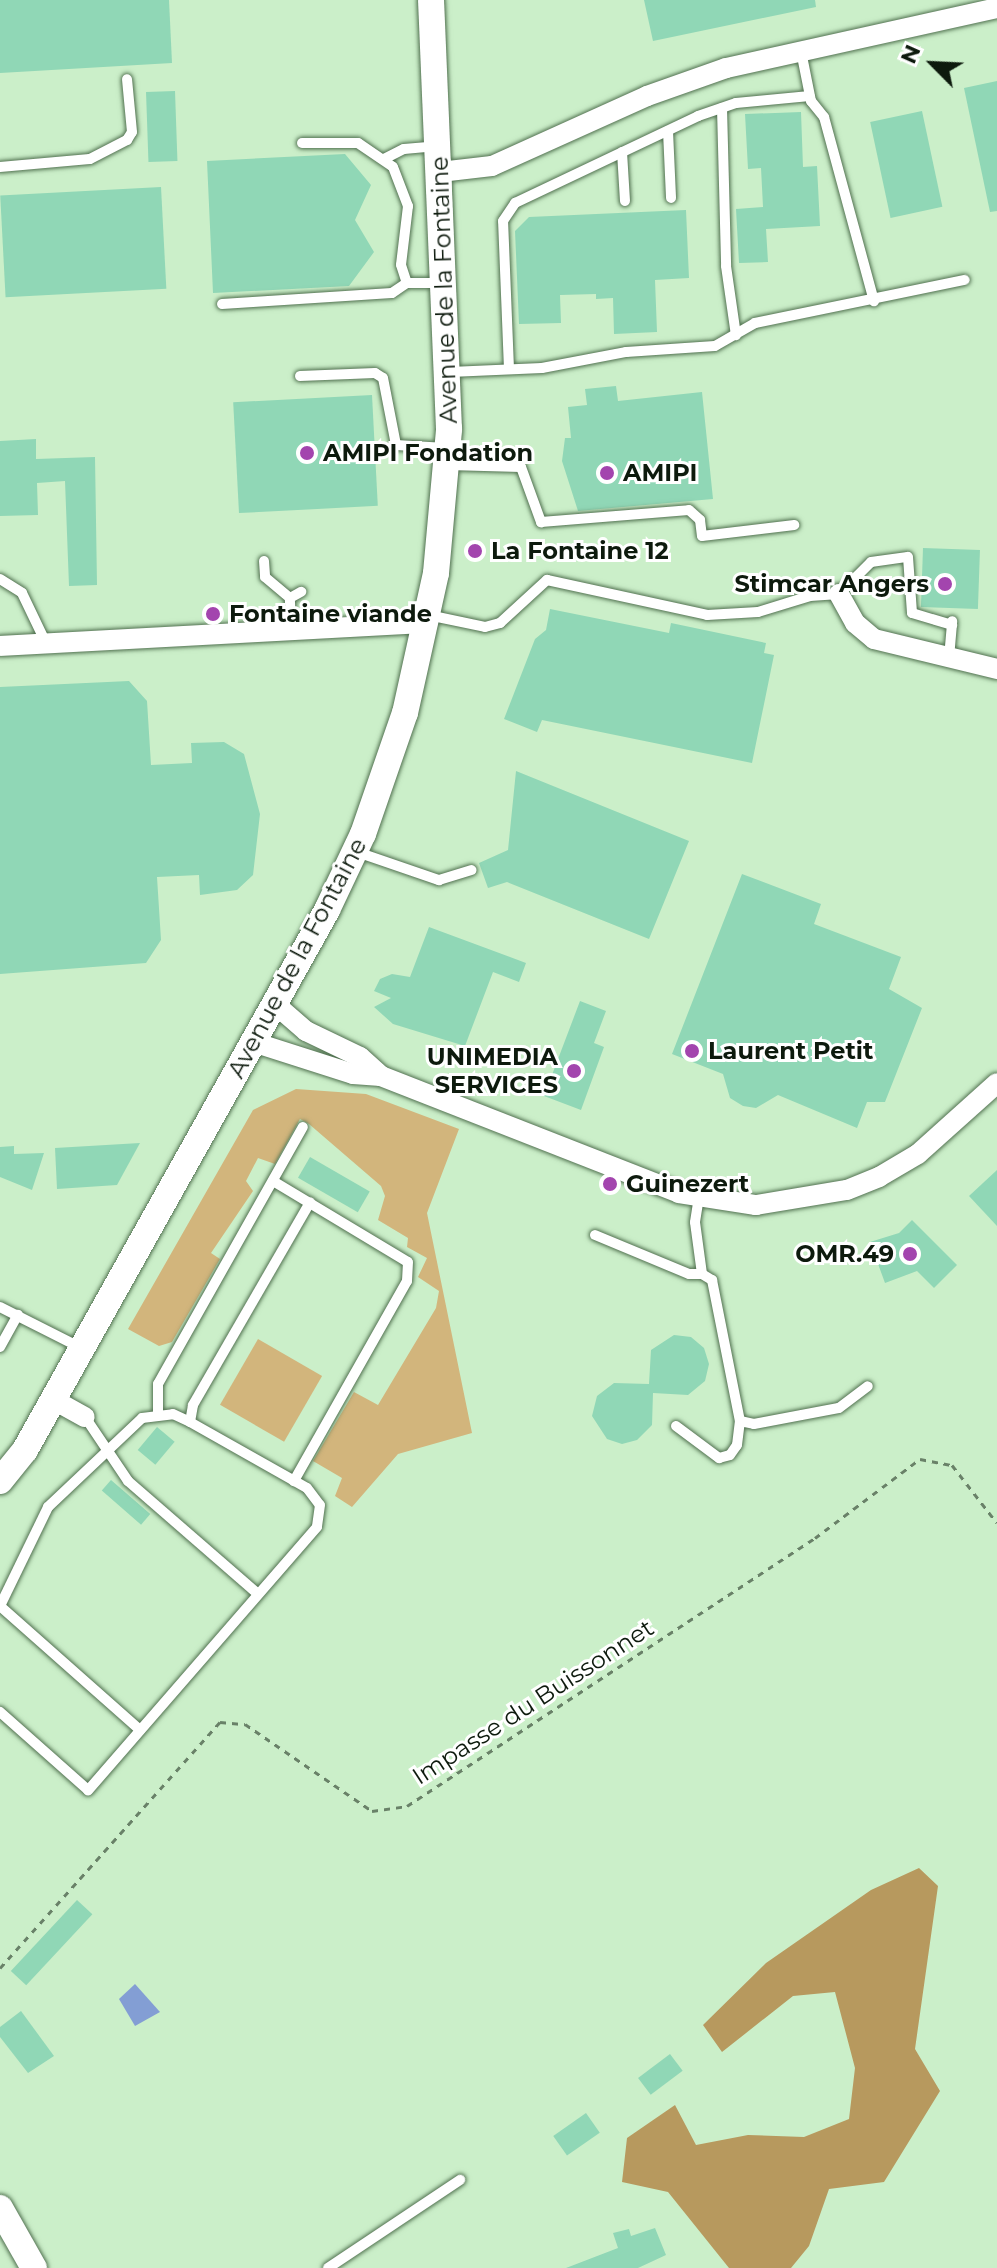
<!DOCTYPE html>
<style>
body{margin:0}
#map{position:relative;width:997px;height:2268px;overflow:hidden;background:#cbefc9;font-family:Montserrat,sans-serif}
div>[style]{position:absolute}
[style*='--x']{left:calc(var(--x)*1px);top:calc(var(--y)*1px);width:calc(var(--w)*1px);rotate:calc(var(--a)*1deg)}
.green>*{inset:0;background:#d2b57c;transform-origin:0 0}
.forest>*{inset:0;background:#b7995e}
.water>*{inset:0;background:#839ed4}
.building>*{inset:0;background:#90d7b6;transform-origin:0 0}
.path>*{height:3px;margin-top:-1.5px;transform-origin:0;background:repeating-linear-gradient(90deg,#698168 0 6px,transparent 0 12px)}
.roads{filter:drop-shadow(0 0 2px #517150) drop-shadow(0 0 2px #517150)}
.service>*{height:10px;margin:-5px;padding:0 5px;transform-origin:5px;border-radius:5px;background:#fff}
.minor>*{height:20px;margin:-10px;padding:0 10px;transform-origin:10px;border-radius:10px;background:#fff}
.tertiary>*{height:26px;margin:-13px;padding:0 13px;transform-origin:13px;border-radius:13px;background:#fff}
.dots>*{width:22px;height:22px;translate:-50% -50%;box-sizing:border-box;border:4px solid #fff;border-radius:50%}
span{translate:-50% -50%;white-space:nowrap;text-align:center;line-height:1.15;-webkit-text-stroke:6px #fff;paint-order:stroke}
.street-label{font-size:24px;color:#0d1a0d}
.poi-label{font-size:24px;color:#0d1a0d;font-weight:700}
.left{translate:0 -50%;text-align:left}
.right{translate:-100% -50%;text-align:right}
.north{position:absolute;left:893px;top:24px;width:80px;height:80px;-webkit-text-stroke:6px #fff;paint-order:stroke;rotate:294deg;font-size:22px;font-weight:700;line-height:32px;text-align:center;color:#0d1a0d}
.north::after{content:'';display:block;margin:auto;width:28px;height:36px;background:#0d1a0d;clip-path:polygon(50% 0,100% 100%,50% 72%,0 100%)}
</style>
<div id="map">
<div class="green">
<div style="clip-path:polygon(296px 1089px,366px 1094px,459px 1129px,427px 1213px,472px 1433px,398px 1454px,352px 1507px,335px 1496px,342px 1478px,313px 1461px,354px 1392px,378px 1405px,436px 1308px,439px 1291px,418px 1277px,427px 1258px,407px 1247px,408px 1238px,378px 1220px,385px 1196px,381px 1186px,309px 1124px,300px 1119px,275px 1164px,258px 1158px,246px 1181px,253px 1191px,211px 1253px,220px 1259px,172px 1342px,159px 1346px,128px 1329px,253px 1110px)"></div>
<div style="left:258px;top:1339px;width:74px;height:76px;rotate:30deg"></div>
</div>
<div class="forest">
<div style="clip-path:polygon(919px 1868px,938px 1886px,915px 2049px,940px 2091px,884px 2182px,829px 2189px,809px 2246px,791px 2268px,729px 2268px,668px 2192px,622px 2182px,627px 2138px,675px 2105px,696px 2145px,748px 2135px,804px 2137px,849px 2119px,855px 2068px,835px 1992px,793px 1996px,722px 2052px,703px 2025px,766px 1963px,871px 1890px)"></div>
</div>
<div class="water">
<div style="clip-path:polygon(135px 1984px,160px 2012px,135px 2026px,119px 1999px)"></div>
</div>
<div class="building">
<div style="clip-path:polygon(0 0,169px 0,172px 63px,0 73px)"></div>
<div style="clip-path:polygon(644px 0,815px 0,816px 7px,653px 41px)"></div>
<div style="clip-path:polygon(997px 81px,997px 211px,990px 212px,964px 88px)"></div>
<div style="left:175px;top:91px;width:70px;height:29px;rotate:88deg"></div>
<div style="left:922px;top:111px;width:98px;height:53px;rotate:78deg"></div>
<div style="clip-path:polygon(801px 112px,803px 167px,817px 166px,820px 226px,766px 229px,768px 262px,739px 263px,736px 209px,763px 207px,761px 168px,748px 169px,745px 114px)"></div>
<div style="clip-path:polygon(345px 154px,371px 185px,355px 220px,374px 252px,349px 286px,213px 293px,207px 161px)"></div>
<div style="left:161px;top:187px;width:102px;height:161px;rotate:87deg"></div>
<div style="clip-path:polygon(686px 210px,689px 278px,655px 280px,657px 332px,614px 334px,613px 298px,596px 299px,596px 294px,560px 295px,561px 323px,519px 324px,515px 231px,529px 217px)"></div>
<div style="clip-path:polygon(616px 386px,618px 401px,702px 392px,713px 499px,578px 511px,562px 461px,565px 438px,571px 438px,568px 407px,587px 405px,585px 389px)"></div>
<div style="left:372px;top:395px;width:111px;height:139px;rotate:87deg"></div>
<div style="clip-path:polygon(36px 439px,36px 459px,95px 457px,97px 585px,69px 586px,65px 481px,37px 483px,38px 515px,0 516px,0 441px)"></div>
<div style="left:923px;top:548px;width:57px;height:59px;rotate:2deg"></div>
<div style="clip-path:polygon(550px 609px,669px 633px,671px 623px,766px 643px,764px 653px,774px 655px,752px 763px,542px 720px,537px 732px,504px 719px,535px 639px,546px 630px)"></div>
<div style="clip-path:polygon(129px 681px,147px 701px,151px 765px,192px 763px,191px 743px,224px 742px,244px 754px,260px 814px,253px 875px,237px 890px,200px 895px,199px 875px,157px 877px,161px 940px,146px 963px,0 974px,0 687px)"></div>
<div style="clip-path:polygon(516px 771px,689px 841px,649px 939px,507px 882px,488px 888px,479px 863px,508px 850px)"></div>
<div style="clip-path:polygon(742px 874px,821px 904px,814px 924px,901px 957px,889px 989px,922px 1008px,885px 1102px,867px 1102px,857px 1128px,778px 1095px,756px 1108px,743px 1106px,730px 1098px,723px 1074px,672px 1054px)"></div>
<div style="clip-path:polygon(429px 927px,526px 963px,519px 982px,493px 972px,465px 1046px,393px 1024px,374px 1007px,391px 998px,374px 991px,380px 979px,392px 974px,410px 977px)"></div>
<div style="clip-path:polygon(580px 1001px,606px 1011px,594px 1043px,604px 1047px,581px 1110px,544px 1096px)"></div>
<div style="clip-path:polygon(140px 1143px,117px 1185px,57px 1189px,55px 1148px)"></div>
<div style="clip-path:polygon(14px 1146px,14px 1154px,44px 1153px,32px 1190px,0 1177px,0 1147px)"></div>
<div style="left:310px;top:1157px;width:69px;height:24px;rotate:30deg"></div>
<div style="clip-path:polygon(997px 1170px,997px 1226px,969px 1196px)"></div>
<div style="clip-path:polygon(912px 1220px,957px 1265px,934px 1288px,917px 1271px,885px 1283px,870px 1242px,899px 1233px)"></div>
<div style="clip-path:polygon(674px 1335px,691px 1337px,704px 1348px,709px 1364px,705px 1381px,688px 1395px,653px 1393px,652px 1425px,637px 1440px,622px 1444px,607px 1439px,592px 1416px,597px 1396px,614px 1383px,649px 1384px,651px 1350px)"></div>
<div style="left:157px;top:1427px;width:23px;height:30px;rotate:40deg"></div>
<div style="left:111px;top:1480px;width:52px;height:14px;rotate:41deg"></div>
<div style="left:77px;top:1900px;width:21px;height:97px;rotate:43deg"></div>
<div style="clip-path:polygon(21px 2011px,54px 2056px,28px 2073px,0 2037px,0 2027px)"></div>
<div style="left:670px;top:2054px;width:21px;height:40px;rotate:53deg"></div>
<div style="left:586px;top:2113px;width:24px;height:40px;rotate:55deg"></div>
<div style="clip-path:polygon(655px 2228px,666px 2255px,638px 2268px,566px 2268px,618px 2248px,613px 2233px,629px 2229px,631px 2236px)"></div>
</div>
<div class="path">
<div style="--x:0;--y:1968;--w:330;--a:-48.2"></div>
<div style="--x:220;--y:1722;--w:25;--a:5"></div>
<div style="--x:245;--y:1724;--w:154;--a:34.4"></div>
<div style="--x:372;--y:1811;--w:35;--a:-8"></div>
<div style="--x:407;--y:1806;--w:488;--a:-33.3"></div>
<div style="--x:815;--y:1538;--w:131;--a:-37"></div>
<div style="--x:920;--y:1459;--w:33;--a:11"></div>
<div style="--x:952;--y:1465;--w:73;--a:52.2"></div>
</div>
<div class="roads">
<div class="service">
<div style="--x:801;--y:51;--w:51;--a:78.7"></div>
<div style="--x:811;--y:101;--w:21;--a:51"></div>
<div style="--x:824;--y:117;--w:191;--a:74.8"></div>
<div style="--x:722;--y:108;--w:158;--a:88.5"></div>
<div style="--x:726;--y:266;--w:70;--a:81.8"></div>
<div style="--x:668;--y:131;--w:67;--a:87.4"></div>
<div style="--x:302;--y:143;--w:56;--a:0"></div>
<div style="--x:358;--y:143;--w:42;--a:34.4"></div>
<div style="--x:393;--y:167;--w:42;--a:69"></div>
<div style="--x:408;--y:206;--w:59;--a:96.8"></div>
<div style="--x:401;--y:265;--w:19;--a:72"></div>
<div style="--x:622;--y:152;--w:49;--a:86.5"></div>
<div style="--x:384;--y:159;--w:22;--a:-27"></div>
<div style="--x:404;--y:149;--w:33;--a:-5"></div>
<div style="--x:0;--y:167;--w:90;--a:-5.1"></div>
<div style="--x:90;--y:159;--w:42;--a:-27.2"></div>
<div style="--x:127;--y:140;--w:9;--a:-58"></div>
<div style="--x:132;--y:132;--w:53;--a:-95.4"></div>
<div style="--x:222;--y:304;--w:170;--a:-3.7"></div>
<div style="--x:392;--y:293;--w:18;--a:-34"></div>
<div style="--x:407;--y:283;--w:36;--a:0"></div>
<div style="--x:509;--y:369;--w:148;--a:-92.3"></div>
<div style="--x:503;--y:221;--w:22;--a:-56"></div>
<div style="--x:515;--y:203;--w:203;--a:-25.4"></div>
<div style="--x:698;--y:116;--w:40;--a:-18.9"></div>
<div style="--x:736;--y:103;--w:74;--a:-5.4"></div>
<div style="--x:450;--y:372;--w:92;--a:-2.5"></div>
<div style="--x:542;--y:368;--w:86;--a:-10.8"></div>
<div style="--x:626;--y:352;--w:89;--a:-3.9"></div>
<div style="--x:715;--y:346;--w:46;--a:-29.9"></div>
<div style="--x:755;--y:323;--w:214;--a:-11.6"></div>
<div style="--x:300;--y:376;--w:75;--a:-2.3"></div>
<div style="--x:375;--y:373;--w:9;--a:32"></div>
<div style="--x:383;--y:378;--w:68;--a:79"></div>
<div style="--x:396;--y:445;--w:50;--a:3.4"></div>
<div style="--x:448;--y:465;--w:73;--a:1.6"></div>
<div style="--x:521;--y:467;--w:59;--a:70"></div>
<div style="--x:541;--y:522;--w:148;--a:-4.6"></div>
<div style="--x:689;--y:510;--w:15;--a:42"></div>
<div style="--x:700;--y:520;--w:16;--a:83"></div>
<div style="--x:702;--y:536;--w:93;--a:-6.8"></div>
<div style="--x:264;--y:561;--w:16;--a:86"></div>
<div style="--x:265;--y:577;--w:33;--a:40"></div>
<div style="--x:0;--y:579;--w:26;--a:32"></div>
<div style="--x:22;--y:593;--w:55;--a:64.4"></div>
<div style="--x:428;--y:615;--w:58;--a:11.9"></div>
<div style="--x:485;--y:627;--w:16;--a:-15"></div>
<div style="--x:500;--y:623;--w:64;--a:-42.5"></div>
<div style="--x:547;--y:580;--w:164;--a:12.3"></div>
<div style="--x:707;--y:615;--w:51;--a:-3.4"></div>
<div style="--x:758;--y:612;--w:54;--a:-17.1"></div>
<div style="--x:810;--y:596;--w:29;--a:-4"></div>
<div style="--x:839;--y:594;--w:45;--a:-45"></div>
<div style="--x:871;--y:562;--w:37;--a:-8"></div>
<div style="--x:908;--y:557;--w:56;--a:85.9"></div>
<div style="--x:912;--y:613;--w:42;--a:16.7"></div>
<div style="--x:291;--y:631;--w:33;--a:-92"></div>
<div style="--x:290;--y:598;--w:13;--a:-29"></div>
<div style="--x:949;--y:658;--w:37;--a:-85"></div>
<div style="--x:357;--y:852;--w:87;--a:18.9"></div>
<div style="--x:439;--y:880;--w:34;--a:-17"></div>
<div style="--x:273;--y:1181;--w:157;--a:31"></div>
<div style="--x:408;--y:1262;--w:19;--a:93"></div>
<div style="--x:407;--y:1281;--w:230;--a:119.5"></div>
<div style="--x:595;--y:1235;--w:102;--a:22.5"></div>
<div style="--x:689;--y:1274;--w:13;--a:0"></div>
<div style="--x:702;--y:1274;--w:52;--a:-97.7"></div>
<div style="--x:695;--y:1222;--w:25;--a:-81"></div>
<div style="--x:702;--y:1274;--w:12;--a:31"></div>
<div style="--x:712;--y:1280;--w:144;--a:78.8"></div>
<div style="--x:740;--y:1421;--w:14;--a:12"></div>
<div style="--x:754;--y:1424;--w:86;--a:-10.7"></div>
<div style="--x:839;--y:1408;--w:36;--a:-37"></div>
<div style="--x:0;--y:1307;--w:91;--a:26.8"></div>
<div style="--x:0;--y:1347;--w:37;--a:-61"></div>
<div style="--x:158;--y:1413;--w:29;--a:-90"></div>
<div style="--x:158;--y:1384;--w:295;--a:-60.6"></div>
<div style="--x:85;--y:1417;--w:77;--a:56.1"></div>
<div style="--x:128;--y:1481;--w:172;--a:41"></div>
<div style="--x:190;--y:1422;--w:17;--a:-80"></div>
<div style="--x:193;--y:1405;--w:234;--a:-60"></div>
<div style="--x:676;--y:1426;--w:54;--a:36.7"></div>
<div style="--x:719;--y:1458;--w:11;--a:-15"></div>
<div style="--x:730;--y:1455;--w:12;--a:-55"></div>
<div style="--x:737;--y:1445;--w:24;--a:-83"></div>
<div style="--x:0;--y:1606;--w:110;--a:-64.1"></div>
<div style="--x:48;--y:1507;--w:129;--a:-43.4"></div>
<div style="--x:142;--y:1418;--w:31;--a:-7"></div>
<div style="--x:173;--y:1414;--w:19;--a:25"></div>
<div style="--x:190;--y:1422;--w:134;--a:29.4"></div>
<div style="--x:307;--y:1488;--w:21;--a:53"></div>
<div style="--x:320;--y:1505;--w:22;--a:98"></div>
<div style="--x:317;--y:1527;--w:349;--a:131"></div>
<div style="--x:88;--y:1790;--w:118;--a:-138.4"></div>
<div style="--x:0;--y:1606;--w:187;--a:41.5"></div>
<div style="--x:328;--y:2268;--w:159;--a:-33.7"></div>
</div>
<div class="minor">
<div style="--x:440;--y:172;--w:52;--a:-6.6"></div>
<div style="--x:492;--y:166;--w:170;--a:-24.3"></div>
<div style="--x:647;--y:96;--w:84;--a:-19.5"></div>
<div style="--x:726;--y:68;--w:278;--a:-12.5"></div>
<div style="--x:839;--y:594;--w:33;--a:61"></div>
<div style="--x:855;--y:623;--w:25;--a:40"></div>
<div style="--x:874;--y:639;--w:127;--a:13.7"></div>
<div style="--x:0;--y:646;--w:428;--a:-3.1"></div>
<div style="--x:276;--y:1005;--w:40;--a:41"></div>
<div style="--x:306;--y:1031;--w:60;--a:25.7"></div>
<div style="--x:360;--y:1057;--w:28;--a:42"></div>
<div style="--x:253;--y:1042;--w:105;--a:17.7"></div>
<div style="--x:353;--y:1074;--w:28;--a:4"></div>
<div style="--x:381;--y:1076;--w:320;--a:21.4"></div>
<div style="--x:679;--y:1193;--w:78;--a:8.9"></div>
<div style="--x:756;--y:1205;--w:92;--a:-9.4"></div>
<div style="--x:847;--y:1190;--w:35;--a:-22"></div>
<div style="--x:879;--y:1177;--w:45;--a:-30.5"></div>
<div style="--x:918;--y:1154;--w:106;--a:-41.9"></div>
<div style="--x:54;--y:1400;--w:35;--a:29"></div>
</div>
<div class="tertiary">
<div style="--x:0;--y:1481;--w:40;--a:-51"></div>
<div style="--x:25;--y:1450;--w:619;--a:-60.78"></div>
<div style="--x:327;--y:910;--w:84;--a:-64.7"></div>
<div style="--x:363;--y:834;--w:128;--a:-70.9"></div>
<div style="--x:405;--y:713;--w:143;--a:-77.5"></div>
<div style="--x:436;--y:573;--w:145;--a:-84.8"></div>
<div style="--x:449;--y:429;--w:429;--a:-92.4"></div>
<div style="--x:0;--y:2208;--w:69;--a:60.5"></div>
</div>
</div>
<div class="dots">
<div style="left:307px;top:453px;background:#a345ae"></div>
<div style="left:607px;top:473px;background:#a345ae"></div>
<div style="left:475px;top:551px;background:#a345ae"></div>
<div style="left:945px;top:584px;background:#a345ae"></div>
<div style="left:213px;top:614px;background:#a345ae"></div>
<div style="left:692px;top:1051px;background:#a345ae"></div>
<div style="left:574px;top:1071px;background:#a345ae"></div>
<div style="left:610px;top:1184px;background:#a345ae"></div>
<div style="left:910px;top:1254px;background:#a345ae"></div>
</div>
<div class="street-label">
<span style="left:444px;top:290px;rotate:-92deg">Avenue de la Fontaine</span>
<span style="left:297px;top:958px;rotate:-62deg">Avenue de la Fontaine</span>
<span style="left:533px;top:1702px;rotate:-33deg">Impasse du Buissonnet</span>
</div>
<div class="poi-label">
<span class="left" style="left:323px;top:453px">AMIPI Fondation</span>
<span class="left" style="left:623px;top:473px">AMIPI</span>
<span class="left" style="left:491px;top:551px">La Fontaine 12</span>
<span class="right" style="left:929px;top:584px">Stimcar Angers</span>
<span class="left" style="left:229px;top:614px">Fontaine viande</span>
<span class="left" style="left:708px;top:1051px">Laurent Petit</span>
<span class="right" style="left:558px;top:1071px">UNIMEDIA<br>SERVICES</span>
<span class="left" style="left:626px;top:1184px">Guinezert</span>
<span class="right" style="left:894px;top:1254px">OMR.49</span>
</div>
<div class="north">N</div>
</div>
